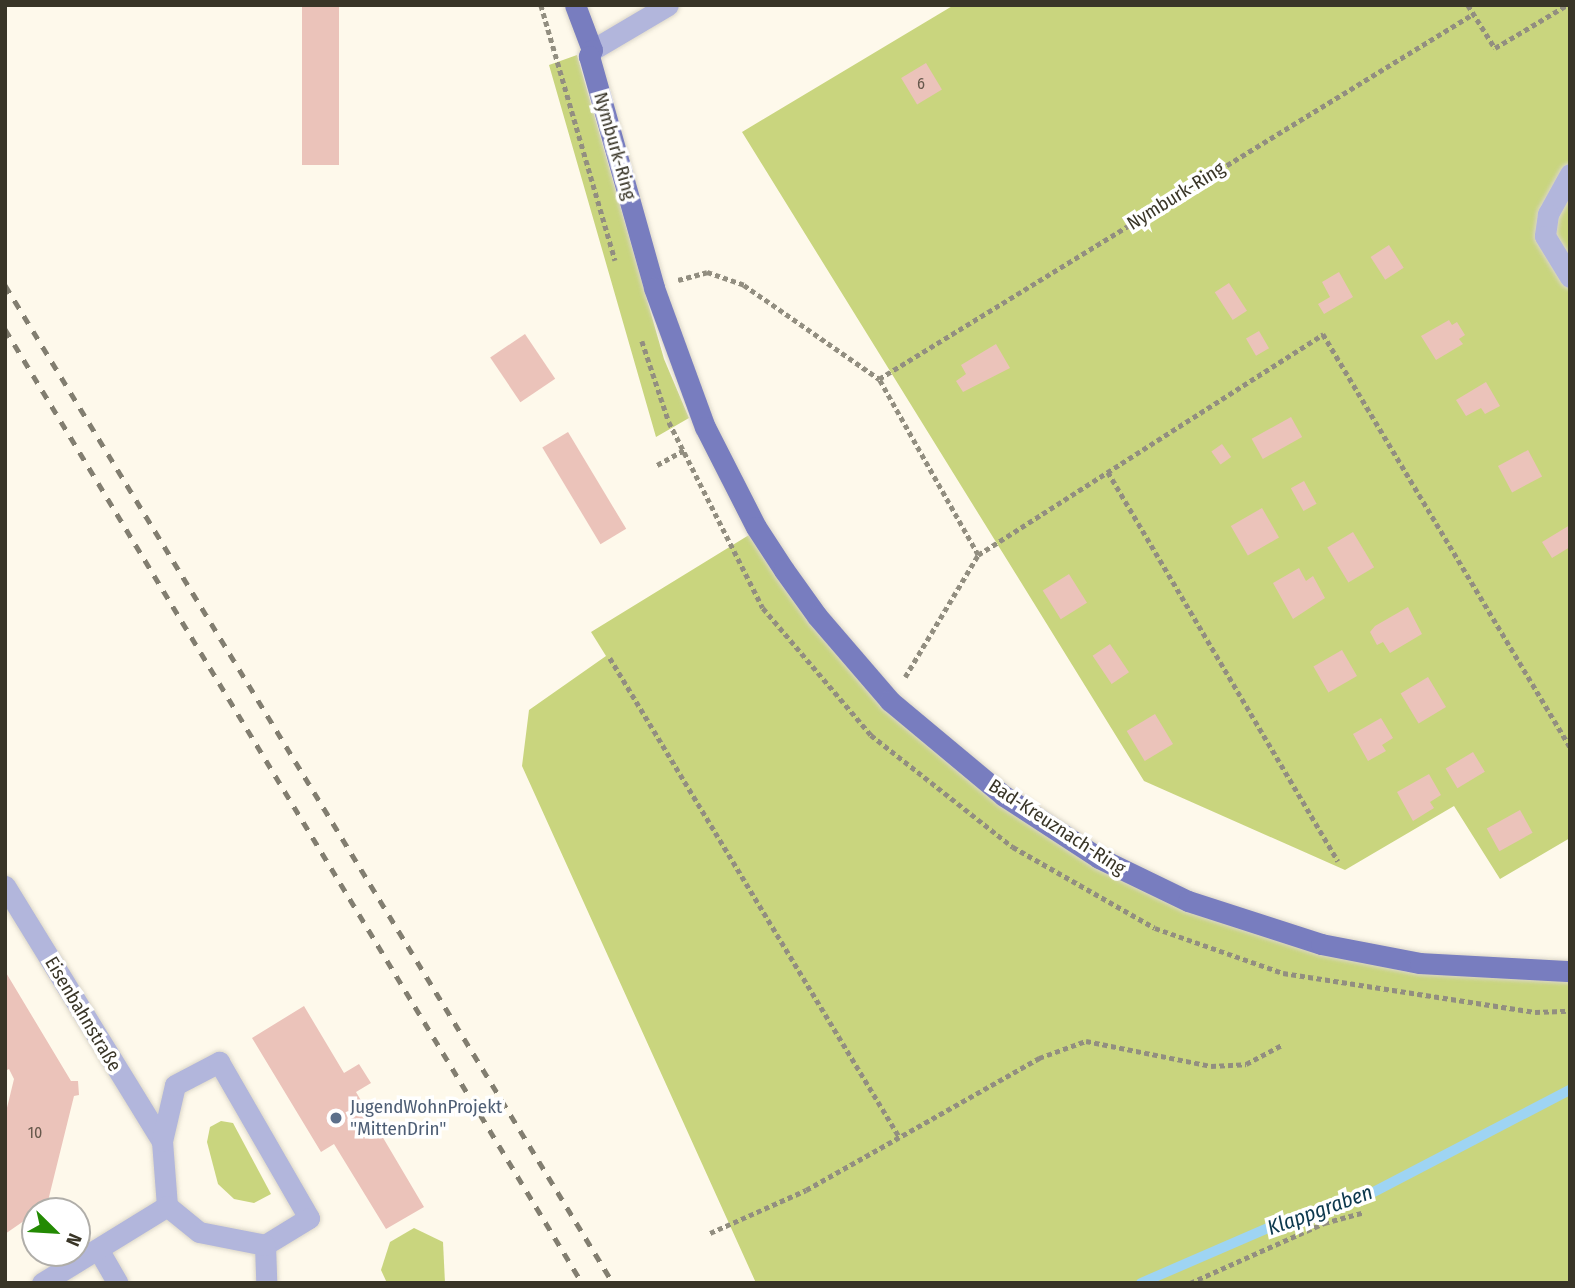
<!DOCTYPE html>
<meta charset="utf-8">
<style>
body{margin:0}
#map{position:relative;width:1575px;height:1288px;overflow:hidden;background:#fef9eb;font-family:"Fira Sans Condensed",sans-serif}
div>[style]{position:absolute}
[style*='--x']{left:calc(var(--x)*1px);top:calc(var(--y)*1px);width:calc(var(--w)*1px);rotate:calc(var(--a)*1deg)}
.green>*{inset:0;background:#c9d57e}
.stream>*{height:10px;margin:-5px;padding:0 5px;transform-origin:5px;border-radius:5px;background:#9ed4f3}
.building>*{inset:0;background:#ebc3ba;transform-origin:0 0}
.path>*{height:4.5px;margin-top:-2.25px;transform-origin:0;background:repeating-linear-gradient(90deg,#928e80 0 5px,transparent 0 8.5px)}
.roads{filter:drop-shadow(0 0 2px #dbd6c8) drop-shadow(0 0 2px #dbd6c8)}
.minor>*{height:21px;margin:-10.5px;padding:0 10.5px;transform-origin:10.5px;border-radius:10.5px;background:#b2b6dc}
.major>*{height:21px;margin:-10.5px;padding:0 10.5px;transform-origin:10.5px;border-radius:10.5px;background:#787dbf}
.rail>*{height:5px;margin-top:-2.5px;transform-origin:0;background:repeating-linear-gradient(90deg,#827e70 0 9px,transparent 0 18px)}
.dots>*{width:19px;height:19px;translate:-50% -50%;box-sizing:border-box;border:4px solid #fff;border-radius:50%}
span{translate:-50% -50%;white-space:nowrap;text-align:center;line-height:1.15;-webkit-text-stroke:7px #fff;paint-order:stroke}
.number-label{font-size:16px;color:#66584c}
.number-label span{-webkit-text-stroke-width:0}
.street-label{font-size:19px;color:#393527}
.service-label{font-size:19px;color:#4e5e75}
.left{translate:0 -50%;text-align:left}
.water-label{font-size:21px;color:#0c384d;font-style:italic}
.frame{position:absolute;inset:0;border:7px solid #393527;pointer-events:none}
.north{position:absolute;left:21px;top:1197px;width:70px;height:70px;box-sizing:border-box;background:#fff;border:2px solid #b0aea9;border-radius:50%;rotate:114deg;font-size:19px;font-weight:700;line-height:28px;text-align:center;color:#393527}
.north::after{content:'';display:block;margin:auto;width:24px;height:32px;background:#238a03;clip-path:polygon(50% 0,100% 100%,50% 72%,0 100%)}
</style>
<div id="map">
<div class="green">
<div style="clip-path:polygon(954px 5px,1570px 5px,1570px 838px,1500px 879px,1454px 806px,1345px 870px,1144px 781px,742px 132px)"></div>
<div style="clip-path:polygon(577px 55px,664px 359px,689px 418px,656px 437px,549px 65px)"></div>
<div style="clip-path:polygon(749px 535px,814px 622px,1102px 871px,1329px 953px,1407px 972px,1570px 979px,1570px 1283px,756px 1283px,522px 766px,529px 710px,606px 656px,591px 632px)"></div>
<div style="clip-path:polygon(221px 1121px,233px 1123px,271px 1194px,254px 1203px,234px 1199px,218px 1184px,207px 1142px,210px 1127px)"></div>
<div style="clip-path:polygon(414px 1228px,443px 1242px,445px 1283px,387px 1283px,381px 1270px,390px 1242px)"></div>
</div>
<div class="stream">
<div style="--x:1141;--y:1283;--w:161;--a:-23.4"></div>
<div style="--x:1289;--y:1219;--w:80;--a:-16.6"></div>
<div style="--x:1366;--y:1196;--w:230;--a:-27.5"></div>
</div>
<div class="building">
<div style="left:302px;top:5px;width:37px;height:160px"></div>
<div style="left:926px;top:63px;width:31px;height:29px;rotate:59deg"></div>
<div style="left:1389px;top:245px;width:27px;height:22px;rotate:57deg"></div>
<div style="clip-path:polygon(1339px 272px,1353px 297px,1324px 314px,1318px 304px,1330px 297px,1322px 282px)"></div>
<div style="left:1229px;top:283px;width:33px;height:17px;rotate:57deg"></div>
<div style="clip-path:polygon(1449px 320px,1452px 325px,1457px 322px,1465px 335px,1459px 339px,1463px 344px,1436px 360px,1421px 336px)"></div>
<div style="left:1259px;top:331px;width:20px;height:15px;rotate:60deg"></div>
<div style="left:525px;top:334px;width:54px;height:42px;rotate:56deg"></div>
<div style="clip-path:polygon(996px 344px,1010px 368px,963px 392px,956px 381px,966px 374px,961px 365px)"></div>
<div style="clip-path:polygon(1486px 382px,1500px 406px,1485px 414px,1481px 408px,1466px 416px,1456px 400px)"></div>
<div style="left:1291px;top:417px;width:23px;height:45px;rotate:61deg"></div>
<div style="left:568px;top:432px;width:113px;height:30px;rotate:59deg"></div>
<div style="left:1222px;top:444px;width:16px;height:13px;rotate:55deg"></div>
<div style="left:1528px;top:450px;width:30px;height:34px;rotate:62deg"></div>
<div style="left:1304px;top:481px;width:26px;height:15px;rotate:61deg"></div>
<div style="left:1262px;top:508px;width:34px;height:36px;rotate:60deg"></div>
<div style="clip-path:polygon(1570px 525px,1570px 547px,1552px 558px,1542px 542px)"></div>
<div style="left:1353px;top:532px;width:41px;height:30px;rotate:59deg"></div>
<div style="clip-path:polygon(1299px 568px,1306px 581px,1313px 576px,1325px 598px,1293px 619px,1273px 583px)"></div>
<div style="left:1069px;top:574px;width:34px;height:31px;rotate:58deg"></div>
<div style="clip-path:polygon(1408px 607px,1422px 634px,1390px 653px,1383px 642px,1377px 645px,1370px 632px,1375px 626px)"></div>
<div style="left:1110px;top:644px;width:34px;height:21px;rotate:56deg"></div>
<div style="left:1342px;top:650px;width:30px;height:33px;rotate:60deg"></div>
<div style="left:1428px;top:677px;width:35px;height:32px;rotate:59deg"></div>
<div style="left:1155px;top:714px;width:35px;height:33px;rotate:59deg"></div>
<div style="clip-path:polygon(1381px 718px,1393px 738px,1382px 745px,1386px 751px,1368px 761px,1353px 734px)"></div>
<div style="left:1473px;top:752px;width:23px;height:32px;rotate:59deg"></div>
<div style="clip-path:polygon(1429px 774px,1441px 795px,1430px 802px,1434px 808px,1413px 821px,1397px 792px)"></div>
<div style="left:1520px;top:810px;width:26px;height:38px;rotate:61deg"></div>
<div style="clip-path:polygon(5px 971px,71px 1081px,78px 1081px,79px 1095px,74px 1096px,47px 1205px,5px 1234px,5px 1116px,14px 1079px,9px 1069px,5px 1071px)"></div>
<div style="clip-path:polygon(304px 1006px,344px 1073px,359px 1064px,371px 1083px,356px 1092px,424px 1207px,386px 1229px,334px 1144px,321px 1152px,252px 1038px)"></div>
</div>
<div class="path">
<div style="--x:541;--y:5;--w:266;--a:73.8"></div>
<div style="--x:1468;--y:5;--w:51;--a:57.9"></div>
<div style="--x:1495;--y:48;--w:84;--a:-30.8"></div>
<div style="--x:678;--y:280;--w:30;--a:-15"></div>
<div style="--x:707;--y:272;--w:39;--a:19"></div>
<div style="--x:744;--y:285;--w:165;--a:34.8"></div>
<div style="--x:642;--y:341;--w:85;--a:71.6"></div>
<div style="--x:669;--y:422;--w:208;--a:63.2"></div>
<div style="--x:763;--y:608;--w:167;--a:49.6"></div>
<div style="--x:871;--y:735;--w:181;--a:38.3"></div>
<div style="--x:1013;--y:847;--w:163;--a:29.7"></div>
<div style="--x:1155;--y:928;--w:136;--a:19.4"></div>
<div style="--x:1283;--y:973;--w:255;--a:8.8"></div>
<div style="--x:1535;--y:1012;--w:35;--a:-2"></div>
<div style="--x:657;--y:465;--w:31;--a:-29"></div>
<div style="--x:1108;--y:472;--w:452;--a:59.4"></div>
<div style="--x:978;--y:555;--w:410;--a:-32.6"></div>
<div style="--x:1323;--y:334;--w:481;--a:59.1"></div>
<div style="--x:610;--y:658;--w:561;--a:58.86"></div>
<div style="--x:905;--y:677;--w:142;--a:-59.1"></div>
<div style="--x:978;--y:555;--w:202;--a:-119.4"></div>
<div style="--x:879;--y:379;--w:697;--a:-31.57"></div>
<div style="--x:710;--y:1233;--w:105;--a:-24.1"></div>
<div style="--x:806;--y:1190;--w:268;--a:-29.5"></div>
<div style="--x:1039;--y:1058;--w:50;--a:-19.9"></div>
<div style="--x:1086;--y:1041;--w:127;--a:11.3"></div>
<div style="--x:1211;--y:1066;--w:35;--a:-3"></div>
<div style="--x:1246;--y:1064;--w:40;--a:-28"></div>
<div style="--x:1190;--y:1283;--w:147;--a:-24.1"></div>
<div style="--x:1324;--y:1223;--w:42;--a:-15"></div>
</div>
<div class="roads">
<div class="minor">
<div style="--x:592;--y:50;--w:88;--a:-30.6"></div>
<div style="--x:1570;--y:174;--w:46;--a:118.8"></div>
<div style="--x:1548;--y:214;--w:22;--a:98"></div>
<div style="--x:1545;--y:236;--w:48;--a:58.6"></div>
<div style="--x:5;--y:886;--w:299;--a:58.4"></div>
<div style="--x:167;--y:1206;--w:65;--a:-94.4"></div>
<div style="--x:162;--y:1141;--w:57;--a:-76.9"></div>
<div style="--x:175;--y:1085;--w:50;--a:-27.6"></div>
<div style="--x:219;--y:1062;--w:180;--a:60"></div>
<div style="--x:309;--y:1218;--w:52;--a:148.5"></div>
<div style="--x:265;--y:1245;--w:38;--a:88"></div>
<div style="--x:98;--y:1249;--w:39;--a:60"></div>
<div style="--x:42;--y:1283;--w:147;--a:-31.6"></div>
<div style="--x:167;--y:1206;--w:41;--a:39.1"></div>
<div style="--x:199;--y:1232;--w:67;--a:11.1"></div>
</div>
<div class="major">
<div style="--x:575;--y:5;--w:48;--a:69.3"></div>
<div style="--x:592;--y:50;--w:7;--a:117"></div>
<div style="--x:589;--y:56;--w:241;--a:74.3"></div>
<div style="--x:654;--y:288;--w:148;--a:69.9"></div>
<div style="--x:705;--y:427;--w:112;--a:63"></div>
<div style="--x:756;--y:527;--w:51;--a:56.9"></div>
<div style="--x:784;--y:570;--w:57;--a:54.3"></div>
<div style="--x:817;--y:616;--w:112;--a:49.3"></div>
<div style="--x:890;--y:701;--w:148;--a:39.8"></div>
<div style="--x:1004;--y:796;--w:113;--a:33.1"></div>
<div style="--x:1099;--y:858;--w:99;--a:25.8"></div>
<div style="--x:1188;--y:901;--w:140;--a:17.9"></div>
<div style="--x:1321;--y:944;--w:101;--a:10.9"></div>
<div style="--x:1420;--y:963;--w:150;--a:3.1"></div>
</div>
</div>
<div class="rail">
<div style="--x:5;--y:285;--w:1169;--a:58.65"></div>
<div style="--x:5;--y:329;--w:1115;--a:58.83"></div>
</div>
<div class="dots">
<div style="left:336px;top:1118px;background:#5c6f8a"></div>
</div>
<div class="number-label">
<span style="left:921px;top:84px">6</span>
<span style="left:35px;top:1133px">10</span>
</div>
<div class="street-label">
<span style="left:615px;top:146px;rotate:74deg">Nymburk-Ring</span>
<span style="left:1176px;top:196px;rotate:-32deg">Nymburk-Ring</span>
<span style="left:1057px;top:827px;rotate:33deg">Bad-Kreuznach-Ring</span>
<span style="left:83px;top:1014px;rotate:59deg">Eisenbahnstraße</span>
</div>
<div class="service-label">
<span class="left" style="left:350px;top:1118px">JugendWohnProjekt<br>"MittenDrin"</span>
</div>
<div class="water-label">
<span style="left:1320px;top:1210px;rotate:-20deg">Klappgraben</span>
</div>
<div class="frame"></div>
<div class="north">N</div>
</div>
